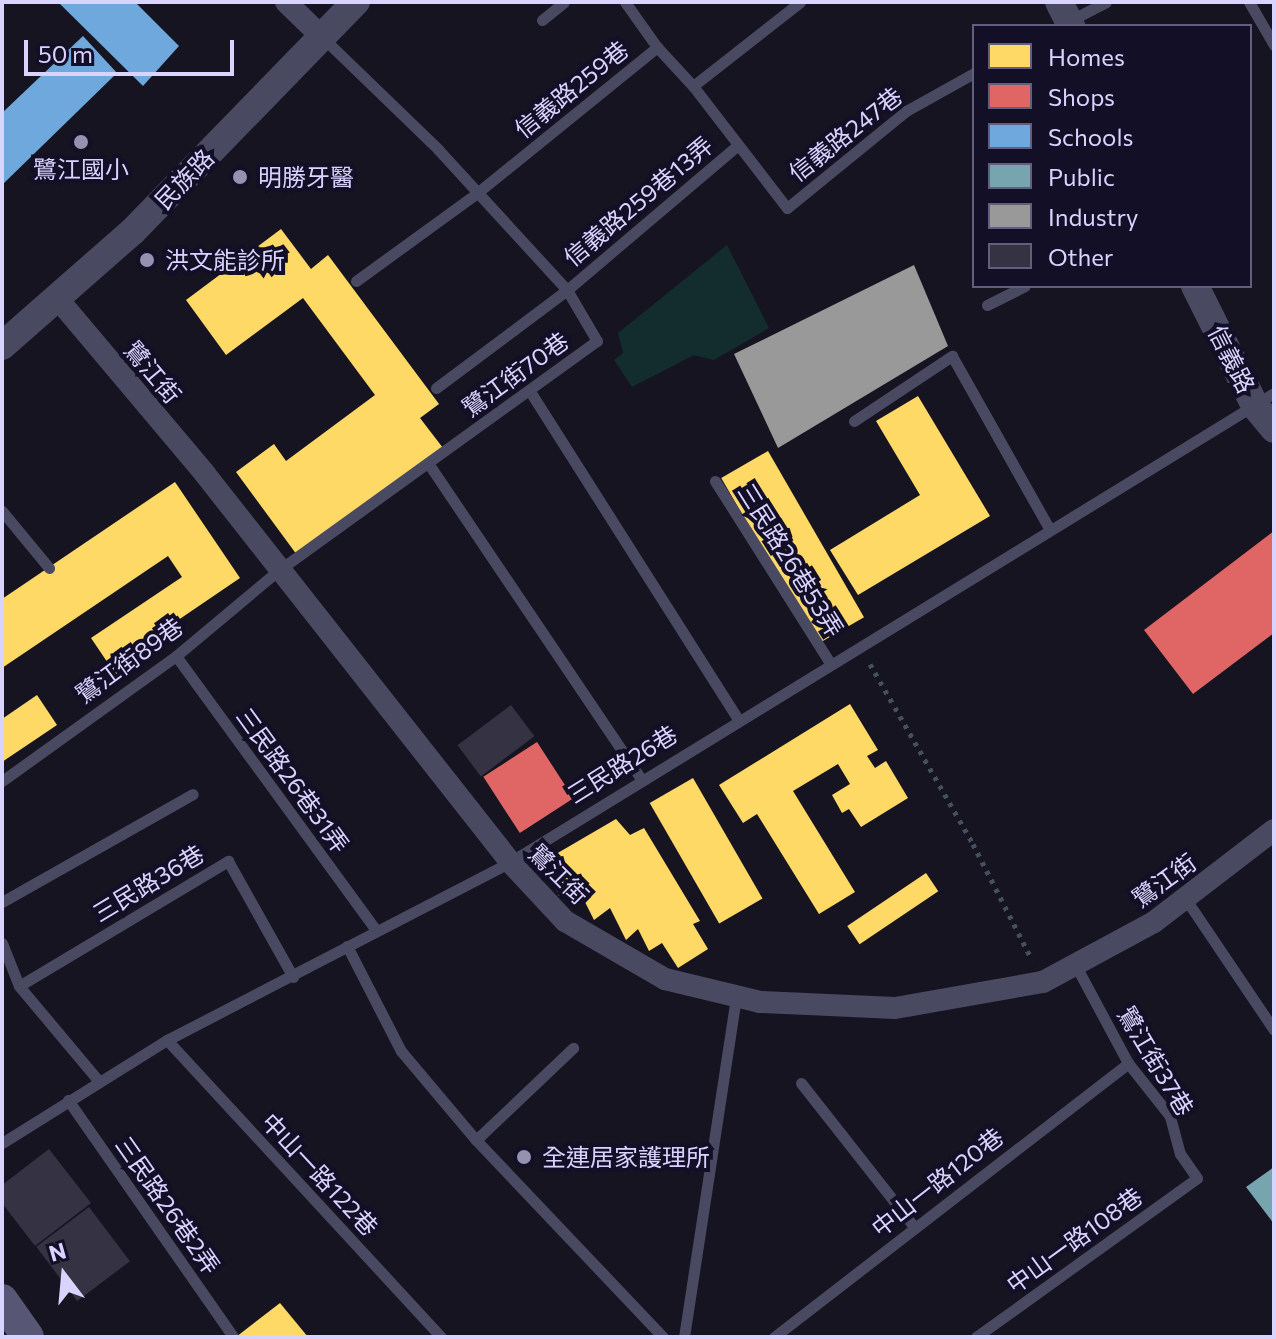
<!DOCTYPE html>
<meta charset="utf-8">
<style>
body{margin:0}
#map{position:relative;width:1276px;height:1339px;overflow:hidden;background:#161421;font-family:Commissioner,"Noto Sans TC",sans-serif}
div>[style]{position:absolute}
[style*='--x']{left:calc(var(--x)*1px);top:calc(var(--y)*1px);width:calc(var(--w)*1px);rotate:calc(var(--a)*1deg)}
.green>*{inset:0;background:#132c2d}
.homes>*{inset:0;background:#ffd966;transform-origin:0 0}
.shops>*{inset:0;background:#e06666;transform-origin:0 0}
.schools>*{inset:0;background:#6fa8dc}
.public>*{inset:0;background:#76a5af}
.industry>*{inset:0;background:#999}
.building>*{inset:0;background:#343243;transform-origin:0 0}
.path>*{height:5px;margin-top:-2.5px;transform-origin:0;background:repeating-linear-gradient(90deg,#44505f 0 4px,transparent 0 10px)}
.service>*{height:11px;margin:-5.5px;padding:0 5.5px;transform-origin:5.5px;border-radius:5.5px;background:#4a4962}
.minor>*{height:22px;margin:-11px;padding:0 11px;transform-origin:11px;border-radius:11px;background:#4a4962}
.tertiary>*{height:28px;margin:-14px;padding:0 14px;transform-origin:14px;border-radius:14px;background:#4a4962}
.secondary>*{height:32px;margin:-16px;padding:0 16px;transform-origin:16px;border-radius:16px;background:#575674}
.dots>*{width:22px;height:22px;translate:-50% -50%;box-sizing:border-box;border:4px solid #130f26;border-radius:50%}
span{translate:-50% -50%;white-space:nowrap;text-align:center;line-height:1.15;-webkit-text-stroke:8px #130f26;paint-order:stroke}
.street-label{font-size:24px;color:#d9d4ff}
.poi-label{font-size:24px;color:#d9d4ff}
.left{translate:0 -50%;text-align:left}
.frame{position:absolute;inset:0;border:4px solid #d9d4ff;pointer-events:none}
.legend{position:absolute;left:972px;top:24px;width:280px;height:264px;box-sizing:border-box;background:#130f26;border:2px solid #625e7d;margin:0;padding:10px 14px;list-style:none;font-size:24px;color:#d9d4ff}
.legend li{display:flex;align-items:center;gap:16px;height:40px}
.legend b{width:40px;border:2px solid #625e7d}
.north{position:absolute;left:24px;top:1235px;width:80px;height:80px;-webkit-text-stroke:6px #130f26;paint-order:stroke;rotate:344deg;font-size:22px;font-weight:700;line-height:32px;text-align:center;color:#d9d4ff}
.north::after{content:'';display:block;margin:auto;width:28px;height:36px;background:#d9d4ff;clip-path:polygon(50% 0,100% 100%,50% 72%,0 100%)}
.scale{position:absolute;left:24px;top:40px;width:210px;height:36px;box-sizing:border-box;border:4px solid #d9d4ff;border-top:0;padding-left:10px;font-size:24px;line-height:28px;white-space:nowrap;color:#d9d4ff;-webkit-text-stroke:6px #130f26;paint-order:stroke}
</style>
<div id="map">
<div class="green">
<div style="clip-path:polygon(727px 245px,769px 328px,714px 360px,694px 355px,632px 387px,614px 360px,623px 353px,618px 333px)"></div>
</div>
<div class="homes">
<div style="clip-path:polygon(281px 229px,311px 269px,328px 255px,439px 404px,420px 418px,443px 448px,297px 555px,236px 472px,274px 444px,286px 461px,375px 395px,303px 298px,226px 355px,186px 300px)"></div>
<div style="clip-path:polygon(918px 396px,990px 516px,858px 595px,830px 550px,920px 495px,876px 421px)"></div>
<div style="left:768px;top:451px;width:192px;height:54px;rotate:60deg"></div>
<div style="clip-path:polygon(175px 482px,240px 578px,165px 629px,171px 638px,116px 675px,91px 638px,182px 577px,168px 556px,2px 668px,2px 599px)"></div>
<div style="clip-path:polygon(37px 695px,57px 725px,2px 762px,2px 719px)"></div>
<div style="clip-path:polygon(850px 704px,878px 750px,867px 756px,875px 768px,886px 761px,908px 798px,861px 827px,849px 809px,842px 813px,832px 795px,850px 784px,838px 764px,793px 791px,855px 892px,819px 914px,757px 814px,743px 823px,719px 785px)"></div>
<div style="left:693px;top:778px;width:139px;height:50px;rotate:60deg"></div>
<div style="clip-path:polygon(616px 819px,630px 835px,644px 828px,700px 921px,693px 924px,708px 949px,678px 968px,662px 943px,649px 951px,638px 929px,626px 940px,610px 908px,594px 920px,575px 882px,559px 896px,548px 869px,556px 854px)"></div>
<div style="left:926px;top:873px;width:22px;height:95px;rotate:56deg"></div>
<div style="clip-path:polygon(280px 1303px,308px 1337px,236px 1337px)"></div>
</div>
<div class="shops">
<div style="clip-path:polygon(1274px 531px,1274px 633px,1193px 694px,1144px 630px)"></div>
<div style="left:537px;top:742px;width:67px;height:64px;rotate:57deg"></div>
</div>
<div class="schools">
<div style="clip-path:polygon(58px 2px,135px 2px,179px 46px,143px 86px)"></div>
<div style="clip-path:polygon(83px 36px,117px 73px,2px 185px,2px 113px)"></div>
</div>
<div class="public">
<div style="clip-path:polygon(1274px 1167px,1274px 1224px,1246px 1187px)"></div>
</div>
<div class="industry">
<div style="clip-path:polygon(914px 265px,948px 346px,778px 448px,734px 354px)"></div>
</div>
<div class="building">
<div style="left:511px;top:705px;width:39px;height:67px;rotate:53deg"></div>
<div style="clip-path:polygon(49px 1149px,91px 1203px,35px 1246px,2px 1203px,2px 1185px)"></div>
<div style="left:89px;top:1207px;width:68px;height:66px;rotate:53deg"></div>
</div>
<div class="path">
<div style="--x:870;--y:664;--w:207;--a:60.2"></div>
<div style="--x:973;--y:844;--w:130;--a:63"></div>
</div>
<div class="service">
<div style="--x:625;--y:2;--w:55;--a:54.6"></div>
<div style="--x:1249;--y:2;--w:50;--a:59.8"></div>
<div style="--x:542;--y:20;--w:28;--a:-39"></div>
<div style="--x:1071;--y:20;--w:39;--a:-27"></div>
<div style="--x:693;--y:86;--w:154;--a:52.4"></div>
<div style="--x:787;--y:208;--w:154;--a:-39.2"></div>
<div style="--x:906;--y:111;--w:78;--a:-29.2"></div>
<div style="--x:356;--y:281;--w:150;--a:-36"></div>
<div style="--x:477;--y:193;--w:232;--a:-39"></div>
<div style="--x:657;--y:47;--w:53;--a:47.3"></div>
<div style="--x:693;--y:86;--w:136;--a:-38.1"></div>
<div style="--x:987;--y:305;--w:42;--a:-26.6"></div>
<div style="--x:436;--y:388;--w:164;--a:-36.8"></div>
<div style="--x:567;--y:290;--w:223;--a:-40.3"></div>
<div style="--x:531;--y:393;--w:386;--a:57.6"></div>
<div style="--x:854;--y:421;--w:118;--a:-33.6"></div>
<div style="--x:952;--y:356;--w:197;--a:60.6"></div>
<div style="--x:428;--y:463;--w:379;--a:56"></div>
<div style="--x:715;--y:481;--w:215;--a:57.7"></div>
<div style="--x:2;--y:511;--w:74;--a:50.5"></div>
<div style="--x:176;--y:656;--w:338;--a:53.9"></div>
<div style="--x:2;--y:781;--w:214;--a:-35.7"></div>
<div style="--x:176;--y:656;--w:134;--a:-39.9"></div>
<div style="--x:279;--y:570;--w:392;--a:-35.8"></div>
<div style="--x:597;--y:341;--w:59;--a:-120.5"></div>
<div style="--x:567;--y:290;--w:191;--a:-132.5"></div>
<div style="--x:438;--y:149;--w:161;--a:-136"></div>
<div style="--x:1185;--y:898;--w:159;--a:56"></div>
<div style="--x:2;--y:902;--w:219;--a:-29.5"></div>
<div style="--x:2;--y:943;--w:46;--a:68.4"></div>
<div style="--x:19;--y:986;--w:123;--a:50"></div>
<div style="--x:347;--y:946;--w:118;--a:62.8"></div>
<div style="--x:401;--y:1051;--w:116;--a:49.9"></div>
<div style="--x:476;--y:1140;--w:272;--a:46.5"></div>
<div style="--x:19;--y:986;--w:244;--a:-30.9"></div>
<div style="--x:228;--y:861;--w:133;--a:60.7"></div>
<div style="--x:167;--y:1040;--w:404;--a:47.3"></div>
<div style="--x:801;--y:1083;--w:184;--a:51.8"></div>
<div style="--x:68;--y:1100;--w:287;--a:55.1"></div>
<div style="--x:476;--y:1140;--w:134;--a:-43.5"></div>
<div style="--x:2;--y:1143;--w:195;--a:-32"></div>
<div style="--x:167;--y:1040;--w:386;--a:-27.4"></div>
<div style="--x:510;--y:862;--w:896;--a:-31.54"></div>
<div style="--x:684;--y:1337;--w:344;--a:-81.3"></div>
<div style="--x:774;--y:1337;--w:448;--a:-37.7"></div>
<div style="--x:976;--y:1337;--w:272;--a:-35.7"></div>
<div style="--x:1197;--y:1178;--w:29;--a:-125"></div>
<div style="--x:1180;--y:1154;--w:39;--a:-105"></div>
<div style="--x:1170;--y:1116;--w:68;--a:-128.4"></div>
<div style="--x:1128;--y:1063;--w:110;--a:-118.2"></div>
</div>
<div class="minor">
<div style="--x:286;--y:2;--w:50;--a:44.2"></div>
<div style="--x:57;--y:298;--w:230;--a:49.9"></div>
<div style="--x:205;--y:474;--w:494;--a:51.8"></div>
<div style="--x:510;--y:862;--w:81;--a:47"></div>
<div style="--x:565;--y:921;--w:116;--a:30.1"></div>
<div style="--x:665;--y:979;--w:98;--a:13.6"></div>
<div style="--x:760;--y:1002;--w:135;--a:2.5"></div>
<div style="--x:895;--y:1008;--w:150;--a:-10"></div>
<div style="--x:1043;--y:982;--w:126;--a:-28.4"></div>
<div style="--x:1154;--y:922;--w:151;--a:-37.5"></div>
</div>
<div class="tertiary">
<div style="--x:1059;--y:2;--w:27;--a:63"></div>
<div style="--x:1195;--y:286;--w:134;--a:63.4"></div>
<div style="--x:1255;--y:406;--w:30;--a:50"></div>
<div style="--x:2;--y:346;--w:174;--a:-41.3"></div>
<div style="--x:133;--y:231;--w:320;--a:-45.8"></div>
</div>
<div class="secondary">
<div style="--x:2;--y:1300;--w:45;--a:54.9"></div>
</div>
<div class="dots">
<div style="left:81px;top:142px;background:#9591b1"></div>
<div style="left:240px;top:177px;background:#9591b1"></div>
<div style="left:147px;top:260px;background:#9591b1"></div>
<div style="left:524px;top:1157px;background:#9591b1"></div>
</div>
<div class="street-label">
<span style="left:571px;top:89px;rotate:-39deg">信義路259巷</span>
<span style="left:845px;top:134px;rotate:-38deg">信義路247巷</span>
<span style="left:184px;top:179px;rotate:-46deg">民族路</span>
<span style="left:638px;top:201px;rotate:-40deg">信義路259巷13弄</span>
<span style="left:1232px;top:359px;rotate:63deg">信義路</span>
<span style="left:153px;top:372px;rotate:50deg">鷺江街</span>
<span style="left:515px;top:374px;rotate:-36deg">鷺江街70巷</span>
<span style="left:791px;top:560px;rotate:58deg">三民路26巷53弄</span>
<span style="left:129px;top:660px;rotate:-36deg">鷺江街89巷</span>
<span style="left:622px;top:764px;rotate:-32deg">三民路26巷</span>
<span style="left:293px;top:780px;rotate:54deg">三民路26巷31弄</span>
<span style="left:559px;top:874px;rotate:45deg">鷺江街</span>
<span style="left:1164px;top:880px;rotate:-36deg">鷺江街</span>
<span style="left:148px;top:883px;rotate:-31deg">三民路36巷</span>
<span style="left:1156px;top:1061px;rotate:59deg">鷺江街37巷</span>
<span style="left:320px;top:1174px;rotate:47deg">中山一路122巷</span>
<span style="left:937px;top:1182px;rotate:-38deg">中山一路120巷</span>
<span style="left:168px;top:1205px;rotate:55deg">三民路26巷2弄</span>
<span style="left:1074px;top:1240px;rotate:-36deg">中山一路108巷</span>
</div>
<div class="poi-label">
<span style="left:81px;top:169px">鷺江國小</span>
<span class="left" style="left:258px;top:177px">明勝牙醫</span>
<span class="left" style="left:165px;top:260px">洪文能診所</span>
<span class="left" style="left:542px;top:1157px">全連居家護理所</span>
</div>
<div class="frame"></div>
<ul class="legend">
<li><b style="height:22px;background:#ffd966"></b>Homes</li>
<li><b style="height:22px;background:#e06666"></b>Shops</li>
<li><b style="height:22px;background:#6fa8dc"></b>Schools</li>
<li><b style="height:22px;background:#76a5af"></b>Public</li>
<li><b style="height:22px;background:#999"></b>Industry</li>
<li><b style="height:22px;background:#343243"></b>Other</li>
</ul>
<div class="north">N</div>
<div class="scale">50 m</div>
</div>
